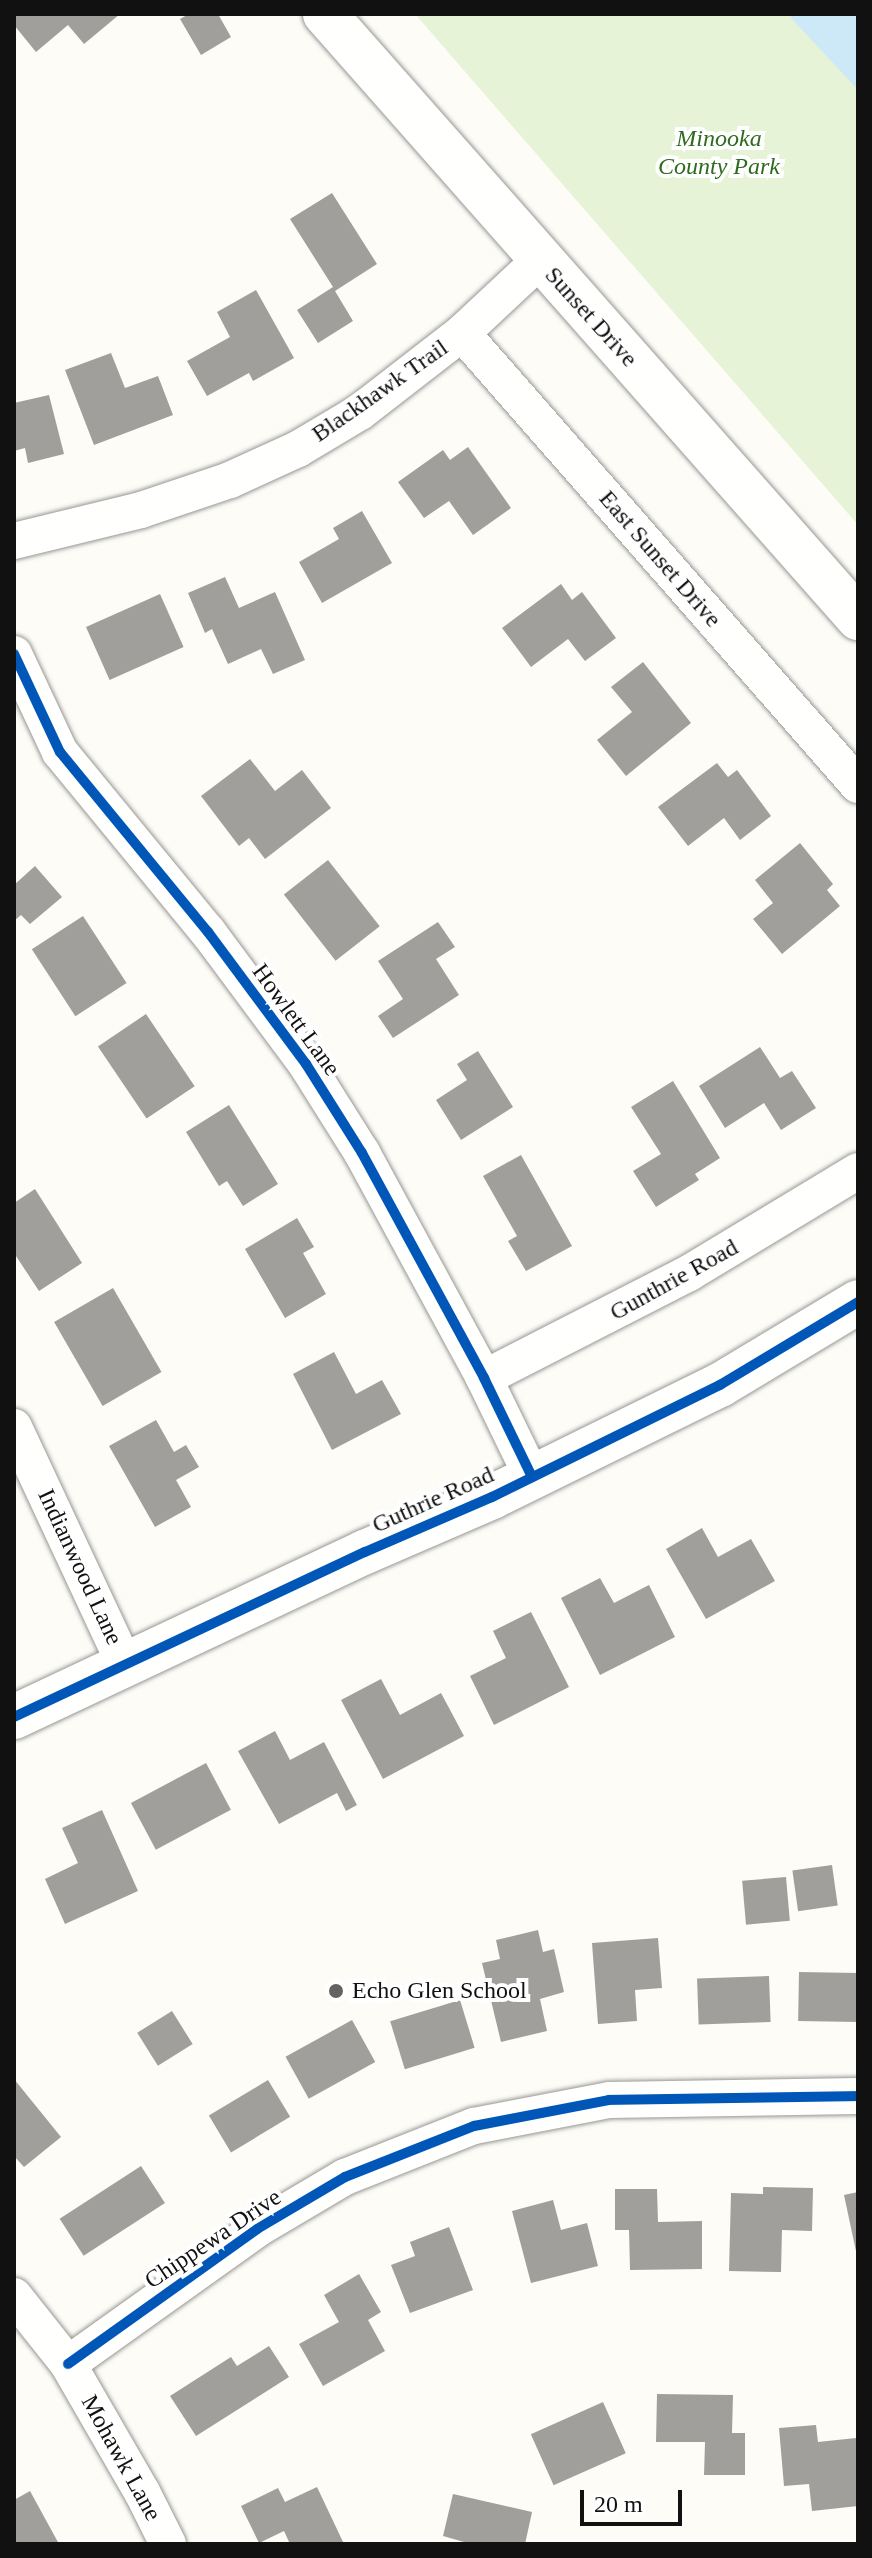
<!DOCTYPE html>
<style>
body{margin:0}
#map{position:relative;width:872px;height:2558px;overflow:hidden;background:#fdfcf7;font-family:Georgia,serif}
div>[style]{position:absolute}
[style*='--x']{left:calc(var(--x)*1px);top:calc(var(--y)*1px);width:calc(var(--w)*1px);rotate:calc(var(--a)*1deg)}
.green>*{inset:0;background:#e7f3d7}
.water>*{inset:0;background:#cde8f7}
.building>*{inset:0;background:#a19f9c;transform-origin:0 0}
.roads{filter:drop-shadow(0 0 2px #979795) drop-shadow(0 0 2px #979795)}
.minor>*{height:36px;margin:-18px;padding:0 18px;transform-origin:18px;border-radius:18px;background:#fffffe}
.tertiary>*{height:44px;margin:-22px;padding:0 22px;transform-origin:22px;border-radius:22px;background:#fffffe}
.cycleway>*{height:10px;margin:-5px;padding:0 5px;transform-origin:5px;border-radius:5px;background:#0057b8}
.dots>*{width:22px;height:22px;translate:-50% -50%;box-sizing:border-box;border:4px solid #fff;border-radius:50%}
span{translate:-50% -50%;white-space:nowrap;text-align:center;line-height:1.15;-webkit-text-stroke:8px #fff;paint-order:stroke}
.park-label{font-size:24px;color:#2f6b1f;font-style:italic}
.street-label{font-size:24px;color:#111}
.poi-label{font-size:24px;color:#111}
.left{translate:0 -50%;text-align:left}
.frame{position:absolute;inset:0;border:16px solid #111;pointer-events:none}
.scale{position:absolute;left:580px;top:2490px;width:102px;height:36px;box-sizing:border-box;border:4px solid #111;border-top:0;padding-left:10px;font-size:24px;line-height:28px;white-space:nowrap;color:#111;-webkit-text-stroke:6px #fff;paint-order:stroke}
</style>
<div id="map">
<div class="green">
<div style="clip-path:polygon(415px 14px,858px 14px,858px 525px)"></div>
</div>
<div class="water">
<div style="clip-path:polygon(790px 14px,858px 14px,858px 90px,792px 19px)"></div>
</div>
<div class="building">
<div style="clip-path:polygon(14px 14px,120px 14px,84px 44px,68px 25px,36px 52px,14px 25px)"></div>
<div style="clip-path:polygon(189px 14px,218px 14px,231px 37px,201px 55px,180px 19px)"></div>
<div style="clip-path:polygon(332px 193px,377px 264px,335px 291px,353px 321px,318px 343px,297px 310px,333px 287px,290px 219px)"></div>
<div style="clip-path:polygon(256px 290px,294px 358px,253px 381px,249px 373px,207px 396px,187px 361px,230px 337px,217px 312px)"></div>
<div style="clip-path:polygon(111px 353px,125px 388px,158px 376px,173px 415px,94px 445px,65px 370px)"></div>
<div style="clip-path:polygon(49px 395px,64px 454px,28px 463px,25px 448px,14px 451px,14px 403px)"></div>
<div style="clip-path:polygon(468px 447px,511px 508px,473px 535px,449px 501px,424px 518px,398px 482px,443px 450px,450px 460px)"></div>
<div style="clip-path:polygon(362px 511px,392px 563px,322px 603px,299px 562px,339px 539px,333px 528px)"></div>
<div style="clip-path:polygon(225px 577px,239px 608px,275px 592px,305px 660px,273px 674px,261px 649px,228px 664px,212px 629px,205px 633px,188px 593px)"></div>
<div style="clip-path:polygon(561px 584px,572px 600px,582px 592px,616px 638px,585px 661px,568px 639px,531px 667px,502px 628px)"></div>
<div style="left:160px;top:594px;width:58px;height:81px;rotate:66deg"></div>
<div style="clip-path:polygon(643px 662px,691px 723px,626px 776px,597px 740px,632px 712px,611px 687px)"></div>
<div style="clip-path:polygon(250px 759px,275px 791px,302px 770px,331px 808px,265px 859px,249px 838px,239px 846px,201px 796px)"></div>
<div style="clip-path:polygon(717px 763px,728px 777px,737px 770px,771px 816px,740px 840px,724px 818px,688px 846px,658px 807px)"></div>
<div style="clip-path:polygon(800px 843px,833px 884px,827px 890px,840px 906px,782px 954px,753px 919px,773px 903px,755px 880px)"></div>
<div style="left:328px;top:860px;width:84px;height:56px;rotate:52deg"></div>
<div style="clip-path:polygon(35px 866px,62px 897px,30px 924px,21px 915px,14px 921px,14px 885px)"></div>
<div style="left:83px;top:916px;width:80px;height:61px;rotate:57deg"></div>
<div style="clip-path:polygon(438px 922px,455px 947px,436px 959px,459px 995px,393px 1038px,378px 1016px,403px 999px,378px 961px)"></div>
<div style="left:146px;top:1014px;width:87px;height:58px;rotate:56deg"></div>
<div style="clip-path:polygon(760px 1047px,780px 1078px,792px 1071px,816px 1108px,781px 1130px,764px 1103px,725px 1128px,699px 1086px)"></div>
<div style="clip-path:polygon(478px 1051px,513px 1107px,461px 1140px,436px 1100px,467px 1080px,457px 1064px)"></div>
<div style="clip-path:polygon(673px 1081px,720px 1158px,695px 1174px,699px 1180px,656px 1207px,633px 1171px,661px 1154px,631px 1107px)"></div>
<div style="clip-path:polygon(229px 1105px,278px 1184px,243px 1206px,227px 1181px,219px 1186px,186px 1132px)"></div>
<div style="clip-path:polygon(521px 1155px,572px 1246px,526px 1271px,508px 1241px,517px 1236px,483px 1176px)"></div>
<div style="clip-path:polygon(35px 1189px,82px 1263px,39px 1291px,14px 1253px,14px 1203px)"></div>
<div style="clip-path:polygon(297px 1218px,314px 1247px,303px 1253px,326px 1294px,285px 1318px,245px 1249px)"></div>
<div style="left:113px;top:1288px;width:97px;height:68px;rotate:60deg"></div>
<div style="clip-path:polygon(334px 1352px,356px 1394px,382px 1380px,401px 1414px,332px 1450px,293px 1374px)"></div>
<div style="clip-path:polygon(156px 1420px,174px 1452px,186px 1445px,199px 1467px,176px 1480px,191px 1507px,155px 1527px,109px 1446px)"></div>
<div style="clip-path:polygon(702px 1528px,718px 1557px,751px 1539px,775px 1581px,706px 1619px,666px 1549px)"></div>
<div style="clip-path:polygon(600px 1578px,614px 1603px,649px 1585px,675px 1637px,600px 1675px,561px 1598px)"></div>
<div style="clip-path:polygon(531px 1612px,569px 1687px,494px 1725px,470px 1676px,506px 1658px,493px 1631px)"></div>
<div style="clip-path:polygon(381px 1679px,400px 1715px,441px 1693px,464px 1736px,383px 1779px,341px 1700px)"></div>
<div style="clip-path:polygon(275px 1731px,290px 1760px,324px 1742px,357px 1805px,346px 1811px,337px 1793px,279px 1824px,238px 1751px)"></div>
<div style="left:206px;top:1763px;width:53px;height:85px;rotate:62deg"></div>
<div style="clip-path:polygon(102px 1810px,138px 1891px,65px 1924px,45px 1879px,78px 1863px,62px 1828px)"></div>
<div style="left:832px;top:1865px;width:41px;height:40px;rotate:82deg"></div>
<div style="left:786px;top:1877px;width:44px;height:44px;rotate:85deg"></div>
<div style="clip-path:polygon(538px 1930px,543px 1952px,554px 1949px,564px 1992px,540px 1999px,547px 2031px,501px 2042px,482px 1963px,500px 1959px,496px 1940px)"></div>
<div style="clip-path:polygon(658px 1938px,662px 1988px,635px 1990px,637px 2021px,598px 2024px,592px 1943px)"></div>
<div style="left:799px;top:1972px;width:59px;height:49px;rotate:1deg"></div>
<div style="left:769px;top:1976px;width:46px;height:72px;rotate:88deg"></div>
<div style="left:460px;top:2000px;width:50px;height:73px;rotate:73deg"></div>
<div style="left:172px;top:2011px;width:39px;height:41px;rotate:58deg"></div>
<div style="left:352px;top:2020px;width:48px;height:76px;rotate:61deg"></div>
<div style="clip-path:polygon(14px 2079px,61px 2137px,24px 2167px,14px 2156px)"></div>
<div style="left:268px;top:2080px;width:43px;height:69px;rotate:59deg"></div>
<div style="left:141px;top:2166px;width:44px;height:97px;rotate:57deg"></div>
<div style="clip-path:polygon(763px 2187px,813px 2188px,812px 2231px,782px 2230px,781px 2272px,729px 2271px,731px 2193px,763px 2194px)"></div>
<div style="clip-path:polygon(615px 2189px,657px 2189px,658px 2222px,702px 2221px,702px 2269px,630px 2270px,629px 2230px,615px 2230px)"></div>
<div style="clip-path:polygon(858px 2192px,858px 2256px,857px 2256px,844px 2195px)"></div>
<div style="clip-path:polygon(553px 2200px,561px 2230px,587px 2223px,598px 2266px,531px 2283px,512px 2211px)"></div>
<div style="clip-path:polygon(449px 2227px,473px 2290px,410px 2313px,391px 2265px,415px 2256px,410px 2242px)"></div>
<div style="clip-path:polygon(359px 2274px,381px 2312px,368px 2320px,385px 2351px,323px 2386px,299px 2344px,339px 2322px,324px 2295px)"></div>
<div style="clip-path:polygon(269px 2346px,289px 2377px,196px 2436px,170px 2396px,231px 2357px,237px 2366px)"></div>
<div style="clip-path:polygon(657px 2394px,733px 2395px,732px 2433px,745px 2433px,745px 2475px,704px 2475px,705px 2442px,656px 2442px)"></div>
<div style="left:603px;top:2402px;width:56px;height:79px;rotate:66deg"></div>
<div style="clip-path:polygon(816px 2425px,818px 2442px,856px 2438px,858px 2506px,812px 2511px,809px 2484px,784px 2486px,779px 2428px)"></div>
<div style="clip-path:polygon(317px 2487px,344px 2544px,290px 2544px,284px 2531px,259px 2543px,241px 2506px,278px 2488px,285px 2502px)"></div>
<div style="clip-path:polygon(30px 2491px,59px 2544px,14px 2544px,14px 2500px)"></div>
<div style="clip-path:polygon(453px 2494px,532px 2512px,525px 2544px,471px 2544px,443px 2536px)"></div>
</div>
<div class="roads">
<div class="minor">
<div style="--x:462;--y:333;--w:601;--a:48.78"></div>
<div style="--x:14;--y:541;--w:131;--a:-13.7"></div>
<div style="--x:141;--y:510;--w:94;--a:-18.6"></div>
<div style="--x:230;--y:480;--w:75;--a:-24.5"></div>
<div style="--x:298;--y:449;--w:72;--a:-30.8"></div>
<div style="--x:360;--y:412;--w:129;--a:-37.8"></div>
<div style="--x:462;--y:333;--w:107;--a:-43.1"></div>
<div style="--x:14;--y:654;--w:108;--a:64.9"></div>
<div style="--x:60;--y:752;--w:233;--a:50.6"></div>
<div style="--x:208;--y:932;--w:164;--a:53.4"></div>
<div style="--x:306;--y:1064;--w:105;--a:57.8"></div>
<div style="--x:362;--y:1153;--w:256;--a:61.5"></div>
<div style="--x:484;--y:1378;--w:110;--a:64.1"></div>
<div style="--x:484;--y:1378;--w:230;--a:-27.1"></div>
<div style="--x:689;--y:1273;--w:197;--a:-31.1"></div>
<div style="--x:14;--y:1427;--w:263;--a:65"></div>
<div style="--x:14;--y:2296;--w:87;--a:51.5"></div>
<div style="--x:68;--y:2364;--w:148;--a:60"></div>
<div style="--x:142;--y:2492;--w:58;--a:63.4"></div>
<div style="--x:68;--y:2364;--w:232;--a:-35.5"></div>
<div style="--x:257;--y:2229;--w:102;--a:-30.6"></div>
<div style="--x:345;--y:2177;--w:139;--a:-21.6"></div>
<div style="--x:474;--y:2126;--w:137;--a:-10.9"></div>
<div style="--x:609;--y:2100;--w:249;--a:-0.9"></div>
</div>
<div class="tertiary">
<div style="--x:325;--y:14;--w:806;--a:48.57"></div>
<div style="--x:14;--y:1717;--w:388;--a:-25.2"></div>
<div style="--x:365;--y:1552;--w:138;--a:-23.4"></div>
<div style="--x:492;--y:1497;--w:254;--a:-26.2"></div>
<div style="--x:720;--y:1385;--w:161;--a:-31"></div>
</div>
</div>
<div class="cycleway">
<div style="--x:14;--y:654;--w:108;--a:64.9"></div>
<div style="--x:60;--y:752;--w:233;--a:50.6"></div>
<div style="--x:208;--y:932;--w:164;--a:53.4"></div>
<div style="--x:306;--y:1064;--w:105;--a:57.8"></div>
<div style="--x:362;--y:1153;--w:256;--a:61.5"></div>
<div style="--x:484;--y:1378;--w:110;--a:64.1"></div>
<div style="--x:14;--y:1717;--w:388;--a:-25.2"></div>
<div style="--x:365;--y:1552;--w:138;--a:-23.4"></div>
<div style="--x:492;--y:1497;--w:254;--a:-26.2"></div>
<div style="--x:720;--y:1385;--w:161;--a:-31"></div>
<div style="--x:68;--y:2364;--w:232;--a:-35.5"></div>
<div style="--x:257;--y:2229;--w:102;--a:-30.6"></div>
<div style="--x:345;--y:2177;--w:139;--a:-21.6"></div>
<div style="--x:474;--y:2126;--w:137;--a:-10.9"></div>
<div style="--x:609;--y:2100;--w:249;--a:-0.9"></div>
</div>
<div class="dots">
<div style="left:336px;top:1991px;background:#646362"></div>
</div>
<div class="park-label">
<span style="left:719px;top:153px">Minooka<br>County Park</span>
</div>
<div class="street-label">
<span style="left:591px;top:317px;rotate:48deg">Sunset Drive</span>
<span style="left:380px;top:391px;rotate:-35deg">Blackhawk Trail</span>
<span style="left:660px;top:559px;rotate:49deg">East Sunset Drive</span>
<span style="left:296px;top:1020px;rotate:54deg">Howlett Lane</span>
<span style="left:674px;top:1280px;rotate:-29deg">Gunthrie Road</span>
<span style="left:433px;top:1500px;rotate:-24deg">Guthrie Road</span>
<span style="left:80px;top:1567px;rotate:65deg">Indianwood Lane</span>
<span style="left:213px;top:2239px;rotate:-34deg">Chippewa Drive</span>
<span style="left:121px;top:2458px;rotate:61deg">Mohawk Lane</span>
</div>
<div class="poi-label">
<span class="left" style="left:352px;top:1991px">Echo Glen School</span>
</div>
<div class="frame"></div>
<div class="scale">20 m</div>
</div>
